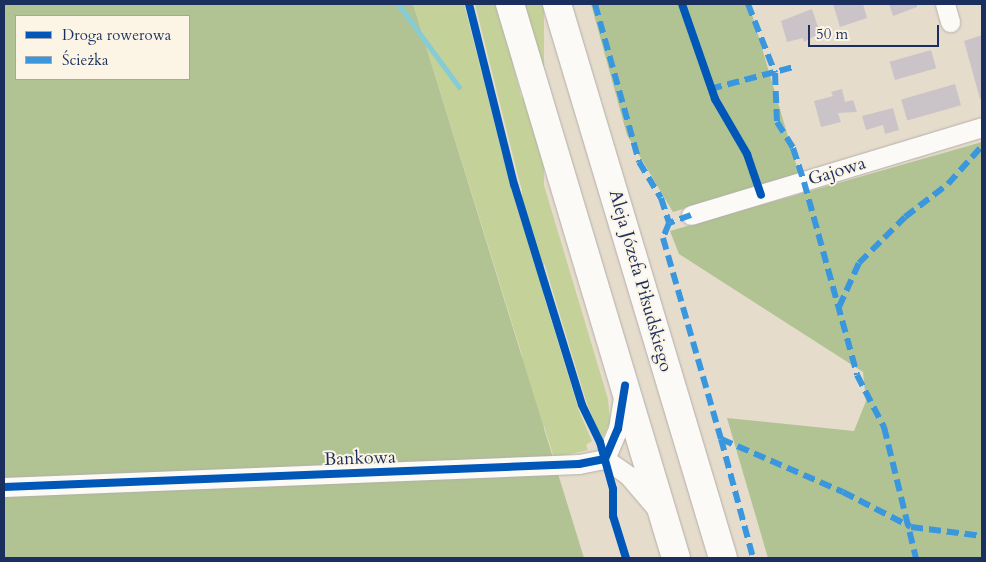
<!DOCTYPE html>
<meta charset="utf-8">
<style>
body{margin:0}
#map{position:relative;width:986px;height:562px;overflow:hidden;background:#e6dccc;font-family:Cardo,serif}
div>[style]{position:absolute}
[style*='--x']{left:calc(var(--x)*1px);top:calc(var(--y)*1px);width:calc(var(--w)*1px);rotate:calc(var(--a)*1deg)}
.green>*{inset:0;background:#c4d29a;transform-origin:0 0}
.forest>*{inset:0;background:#b1c393}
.stream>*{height:5px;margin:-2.5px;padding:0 2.5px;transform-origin:2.5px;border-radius:2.5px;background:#85ccd4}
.building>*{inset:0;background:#cac4c8;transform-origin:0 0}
.roads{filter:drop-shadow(0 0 1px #b3afa9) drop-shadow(0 0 1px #b3afa9)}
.minor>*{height:19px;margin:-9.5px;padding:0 9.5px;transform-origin:9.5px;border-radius:9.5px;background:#fbfaf7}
.primary>*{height:28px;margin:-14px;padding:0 14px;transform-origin:14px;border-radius:14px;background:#fbfaf7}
.quiet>*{height:6px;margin-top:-3px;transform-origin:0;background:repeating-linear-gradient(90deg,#3a97de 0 12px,transparent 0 18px)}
.cycleway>*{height:8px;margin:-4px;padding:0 4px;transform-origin:4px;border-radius:4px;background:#0057b8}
span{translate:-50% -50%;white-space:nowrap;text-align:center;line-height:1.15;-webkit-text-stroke:4px #fcf5e5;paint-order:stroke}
.street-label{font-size:18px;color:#1b2f5e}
.frame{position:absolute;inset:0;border:5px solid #1b2f5e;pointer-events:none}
.legend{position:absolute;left:15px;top:15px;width:175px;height:65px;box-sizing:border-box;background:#fcf5e5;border:1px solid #a2a6af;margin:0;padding:6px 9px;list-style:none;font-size:15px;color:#1b2f5e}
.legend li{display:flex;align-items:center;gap:10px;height:25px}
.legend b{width:25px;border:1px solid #a2a6af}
.scale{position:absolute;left:808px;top:25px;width:131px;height:22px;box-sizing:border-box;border:2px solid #1b2f5e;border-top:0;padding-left:6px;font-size:15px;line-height:18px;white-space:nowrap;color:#1b2f5e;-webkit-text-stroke:4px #fcf5e5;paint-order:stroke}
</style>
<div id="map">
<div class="green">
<div style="clip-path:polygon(413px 4px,464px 4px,511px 188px,579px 411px,592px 441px,586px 445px,588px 450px,554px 458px)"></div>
<div style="clip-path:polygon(475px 4px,498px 4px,538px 165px,608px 399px,610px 422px,602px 439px,587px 404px,519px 180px)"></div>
<div style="left:522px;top:4px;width:22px;height:578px"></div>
</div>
<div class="forest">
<div style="clip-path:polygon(evenodd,4px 4px,413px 4px,584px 558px,4px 558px,4px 4px,16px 16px,189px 16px,189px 79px,16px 79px,16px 16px)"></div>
<div style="clip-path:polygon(591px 4px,749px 4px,799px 174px,673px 212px,627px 135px)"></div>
<div style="clip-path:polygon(982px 142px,982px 558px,768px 558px,727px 418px,854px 431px,866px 401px,863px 372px,679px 254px,670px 231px)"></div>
</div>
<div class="stream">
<div style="--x:398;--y:4;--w:103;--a:53.7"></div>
</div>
<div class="building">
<div style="clip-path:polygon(833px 4px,863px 4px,867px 18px,840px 27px)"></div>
<div style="clip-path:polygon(889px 4px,917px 4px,917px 7px,893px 16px)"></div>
<div style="clip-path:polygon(812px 9px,820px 33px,804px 42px,803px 38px,787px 42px,781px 21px)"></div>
<div style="clip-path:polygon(982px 35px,982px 98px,980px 99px,964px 41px)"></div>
<div style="left:931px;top:50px;width:19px;height:43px;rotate:74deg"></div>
<div style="left:955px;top:84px;width:22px;height:56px;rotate:74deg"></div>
<div style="clip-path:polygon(842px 89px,845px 102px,853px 100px,857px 112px,838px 113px,841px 122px,821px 127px,814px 101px,833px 96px,831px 92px)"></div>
<div style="clip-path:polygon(893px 108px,899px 130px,885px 134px,883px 125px,866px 130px,862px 116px)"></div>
</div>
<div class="roads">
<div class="minor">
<div style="--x:945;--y:4;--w:19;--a:74"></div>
<div style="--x:691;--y:215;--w:304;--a:-16.8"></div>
<div style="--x:605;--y:459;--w:28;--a:35"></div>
<div style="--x:628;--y:475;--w:45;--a:49.5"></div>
<div style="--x:4;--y:487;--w:575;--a:-2.29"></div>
<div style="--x:579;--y:464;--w:26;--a:-11"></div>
<div style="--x:605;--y:459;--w:33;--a:-67"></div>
<div style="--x:618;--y:429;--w:36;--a:-81"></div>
</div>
<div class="primary">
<div style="--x:510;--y:4;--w:578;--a:73.32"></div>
<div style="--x:557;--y:4;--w:578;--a:73.32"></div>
</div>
</div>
<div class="quiet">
<div style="--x:595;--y:4;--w:164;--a:74.4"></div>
<div style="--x:639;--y:162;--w:42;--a:58.6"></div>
<div style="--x:661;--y:198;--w:26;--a:72"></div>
<div style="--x:748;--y:4;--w:74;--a:68.6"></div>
<div style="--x:775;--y:73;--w:49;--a:87.7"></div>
<div style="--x:777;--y:122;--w:31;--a:58"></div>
<div style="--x:793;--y:148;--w:36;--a:72"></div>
<div style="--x:804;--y:182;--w:200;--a:74.6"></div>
<div style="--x:857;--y:375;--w:59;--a:62.6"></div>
<div style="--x:884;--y:427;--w:135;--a:76.3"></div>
<div style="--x:710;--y:89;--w:87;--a:-14.7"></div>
<div style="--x:691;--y:215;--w:23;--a:160"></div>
<div style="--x:669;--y:223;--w:16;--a:112"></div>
<div style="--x:663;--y:238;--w:209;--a:73.9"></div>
<div style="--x:721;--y:439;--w:133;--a:23.5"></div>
<div style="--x:843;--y:492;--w:76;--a:27.2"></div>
<div style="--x:911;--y:527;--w:72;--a:7.2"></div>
<div style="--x:839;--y:307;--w:48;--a:-65.6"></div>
<div style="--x:859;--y:263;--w:65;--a:-45"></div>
<div style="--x:905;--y:217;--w:54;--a:-37.5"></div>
<div style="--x:948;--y:184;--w:51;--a:-48.2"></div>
<div style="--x:721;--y:439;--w:123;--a:74.9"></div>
</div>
<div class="cycleway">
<div style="--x:469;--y:4;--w:186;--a:76"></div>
<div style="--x:514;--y:184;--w:231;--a:72.9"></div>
<div style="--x:582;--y:405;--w:41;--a:64.1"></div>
<div style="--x:600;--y:442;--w:49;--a:74.5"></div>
<div style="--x:613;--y:489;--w:27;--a:90"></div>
<div style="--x:613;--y:516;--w:44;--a:72.8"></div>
<div style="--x:682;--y:4;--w:101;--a:70.8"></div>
<div style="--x:715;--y:99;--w:64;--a:59.8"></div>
<div style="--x:747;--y:154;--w:43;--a:71.1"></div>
<div style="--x:4;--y:487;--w:575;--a:-2.29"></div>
<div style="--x:579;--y:464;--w:26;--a:-11"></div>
<div style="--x:605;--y:459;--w:33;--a:-67"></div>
<div style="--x:618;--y:429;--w:44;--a:-80.8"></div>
</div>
<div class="street-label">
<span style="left:837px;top:172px;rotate:-17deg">Gajowa</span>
<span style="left:640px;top:281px;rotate:74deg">Aleja Józefa Piłsudskiego</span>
<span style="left:360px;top:459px;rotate:-2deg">Bankowa</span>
</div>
<div class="frame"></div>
<ul class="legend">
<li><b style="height:6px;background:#0057b8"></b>Droga rowerowa</li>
<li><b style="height:6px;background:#3a97de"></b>Ścieżka</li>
</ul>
<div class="scale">50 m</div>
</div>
